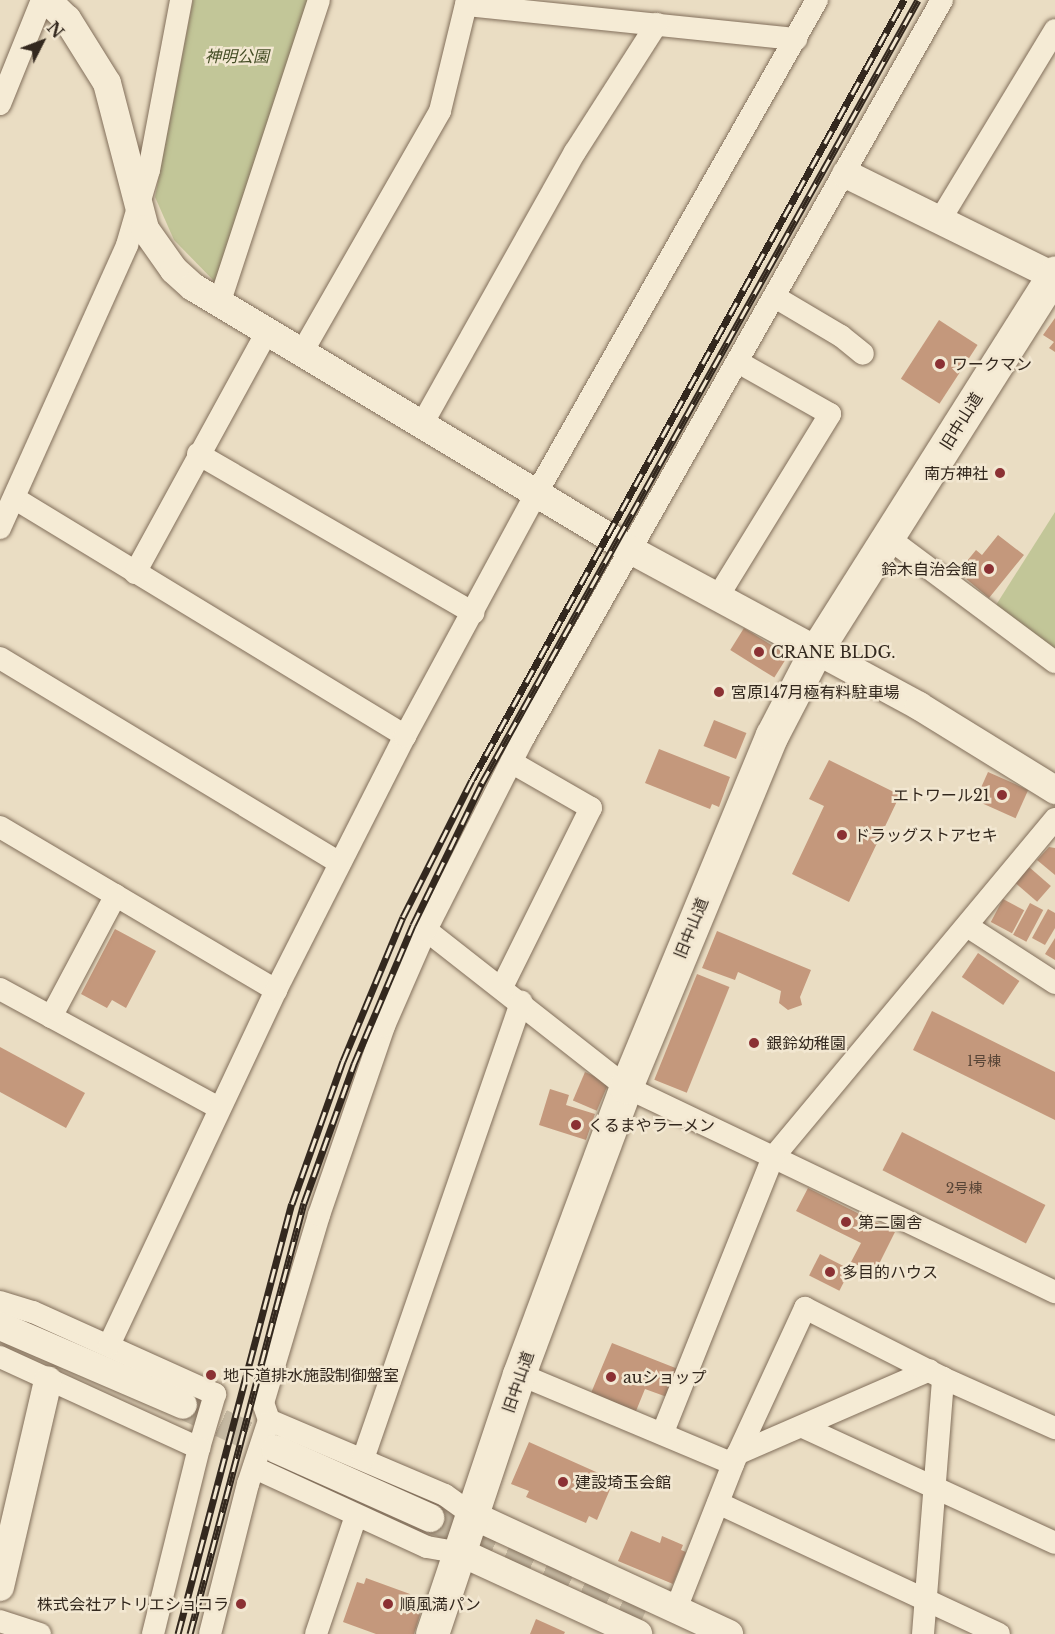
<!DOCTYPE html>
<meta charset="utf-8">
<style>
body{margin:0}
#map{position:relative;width:1055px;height:1634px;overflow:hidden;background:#eaddc3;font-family:"Libre Baskerville","Noto Sans JP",serif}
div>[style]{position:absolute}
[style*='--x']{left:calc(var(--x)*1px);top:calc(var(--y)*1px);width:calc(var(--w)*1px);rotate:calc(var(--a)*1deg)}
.green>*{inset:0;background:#c2c698}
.building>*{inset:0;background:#c4987c;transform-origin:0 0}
.tertiary-tunnel>*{height:28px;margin-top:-14px;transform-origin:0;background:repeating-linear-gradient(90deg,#c5b9a2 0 28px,transparent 0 42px)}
.roads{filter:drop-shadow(0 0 2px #826f5b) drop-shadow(0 0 2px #826f5b)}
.minor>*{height:22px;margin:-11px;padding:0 11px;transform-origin:11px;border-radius:11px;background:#f5ebd5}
.tertiary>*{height:28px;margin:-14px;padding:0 14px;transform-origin:14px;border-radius:14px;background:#f5ebd5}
.secondary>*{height:33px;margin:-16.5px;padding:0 16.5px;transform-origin:16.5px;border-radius:16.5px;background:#f5ebd5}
.rail>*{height:7px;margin-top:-3.5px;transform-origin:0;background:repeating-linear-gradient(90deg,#f2e7d1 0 14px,#33281e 0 28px);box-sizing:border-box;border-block:2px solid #33281e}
.dots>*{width:16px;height:16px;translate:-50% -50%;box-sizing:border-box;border:3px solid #f2e7d1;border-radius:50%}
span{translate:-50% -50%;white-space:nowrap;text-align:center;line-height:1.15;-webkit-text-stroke:5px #f2e7d1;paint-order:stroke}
.number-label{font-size:14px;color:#574436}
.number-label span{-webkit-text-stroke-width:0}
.park-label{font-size:16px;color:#454e26;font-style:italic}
.poi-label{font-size:16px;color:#33281e}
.left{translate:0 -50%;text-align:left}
.right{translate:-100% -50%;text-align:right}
.street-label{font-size:16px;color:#33281e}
.north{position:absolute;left:12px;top:12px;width:60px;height:60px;-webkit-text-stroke:4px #f2e7d1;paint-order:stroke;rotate:48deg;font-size:16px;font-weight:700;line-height:24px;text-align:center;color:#33281e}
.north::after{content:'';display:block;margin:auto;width:21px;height:27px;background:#33281e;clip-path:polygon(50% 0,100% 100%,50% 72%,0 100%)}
</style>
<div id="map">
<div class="green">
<div style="clip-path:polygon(193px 0,312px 0,216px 283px,174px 240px,155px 197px)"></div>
<div style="clip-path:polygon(1055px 512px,1055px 650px,996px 605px)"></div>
</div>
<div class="building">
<div style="clip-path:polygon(1055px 318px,1055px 352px,1049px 348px,1054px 342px,1043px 335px)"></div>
<div style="left:939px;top:320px;width:46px;height:70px;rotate:33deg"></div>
<div style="clip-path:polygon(998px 535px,1024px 555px,989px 598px,958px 572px,976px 550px,982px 555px)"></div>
<div style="left:744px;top:628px;width:52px;height:26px;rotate:32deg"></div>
<div style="left:714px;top:720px;width:35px;height:28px;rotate:22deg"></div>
<div style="clip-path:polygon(659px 749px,730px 777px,719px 807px,712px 804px,710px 809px,645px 783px)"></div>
<div style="clip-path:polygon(829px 760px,900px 795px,849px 902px,792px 874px,824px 806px,809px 799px)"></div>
<div style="left:988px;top:772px;width:44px;height:31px;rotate:24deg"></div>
<div style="clip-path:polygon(1049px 847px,1055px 848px,1055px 875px,1037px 860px)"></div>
<div style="left:1029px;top:867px;width:29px;height:21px;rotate:41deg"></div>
<div style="left:1003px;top:899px;width:24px;height:26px;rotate:28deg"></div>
<div style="left:1030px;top:903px;width:15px;height:36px;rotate:28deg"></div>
<div style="clip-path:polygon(1048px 909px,1055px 913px,1055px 928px,1045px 945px,1032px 938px)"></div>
<div style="clip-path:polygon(115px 929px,156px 951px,126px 1008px,112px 1000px,107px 1008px,81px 994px)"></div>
<div style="clip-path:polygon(717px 931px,811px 970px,800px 997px,802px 1005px,788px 1010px,779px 1003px,781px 991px,738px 972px,735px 980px,702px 968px)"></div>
<div style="clip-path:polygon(1055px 938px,1055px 960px,1045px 954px)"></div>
<div style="left:978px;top:953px;width:50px;height:29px;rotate:34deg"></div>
<div style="left:697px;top:974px;width:35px;height:114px;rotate:22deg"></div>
<div style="clip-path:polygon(932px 1011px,1055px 1072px,1055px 1120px,913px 1050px)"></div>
<div style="clip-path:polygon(0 1047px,85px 1093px,66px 1128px,0 1092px)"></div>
<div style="left:585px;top:1072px;width:26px;height:31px;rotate:23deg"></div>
<div style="clip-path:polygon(550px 1089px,569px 1095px,566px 1105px,595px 1114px,586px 1140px,539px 1125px)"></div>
<div style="left:902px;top:1132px;width:161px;height:43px;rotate:27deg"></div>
<div style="clip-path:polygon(808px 1188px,895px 1232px,874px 1274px,851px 1262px,861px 1243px,796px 1211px)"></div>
<div style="left:820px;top:1254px;width:34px;height:24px;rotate:27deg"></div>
<div style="clip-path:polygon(612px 1343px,678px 1369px,667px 1397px,645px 1389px,636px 1411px,591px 1393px)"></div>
<div style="left:206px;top:1369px;width:13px;height:9px;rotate:18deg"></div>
<div style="clip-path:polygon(529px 1442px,614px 1480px,597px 1520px,589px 1516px,586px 1523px,526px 1497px,529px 1491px,511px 1484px)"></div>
<div style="clip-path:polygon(631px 1531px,660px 1543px,662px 1536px,683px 1545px,681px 1550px,686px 1552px,673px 1584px,618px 1561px)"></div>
<div style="clip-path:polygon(366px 1578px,410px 1594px,420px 1615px,414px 1634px,376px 1634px,343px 1622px,357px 1582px,364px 1584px)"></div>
<div style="clip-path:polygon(536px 1619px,565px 1632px,564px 1634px,530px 1634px)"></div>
</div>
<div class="tertiary-tunnel">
<div style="--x:183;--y:1405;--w:103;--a:25.3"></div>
<div style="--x:430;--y:1518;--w:235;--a:24.4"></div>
</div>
<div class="roads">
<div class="minor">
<div style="--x:466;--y:5;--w:332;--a:5.9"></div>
<div style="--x:0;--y:104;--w:112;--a:-68"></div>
<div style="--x:940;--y:220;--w:222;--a:-58.8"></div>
<div style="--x:775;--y:297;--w:77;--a:30.6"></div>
<div style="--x:841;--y:336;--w:28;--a:39"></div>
<div style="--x:219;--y:304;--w:320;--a:-71.8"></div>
<div style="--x:301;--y:354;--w:280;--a:-60.2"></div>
<div style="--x:440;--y:111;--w:114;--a:-76.3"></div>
<div style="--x:421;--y:426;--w:314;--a:-60.7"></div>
<div style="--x:575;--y:152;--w:152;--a:-57.4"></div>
<div style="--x:198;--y:454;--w:318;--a:30"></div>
<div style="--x:14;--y:498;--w:458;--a:31.3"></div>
<div style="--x:0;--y:528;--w:310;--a:-65.8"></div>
<div style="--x:127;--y:245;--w:78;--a:-73.7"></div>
<div style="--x:149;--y:170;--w:173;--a:-79.3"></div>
<div style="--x:887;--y:537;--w:209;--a:36.7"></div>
<div style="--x:135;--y:573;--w:273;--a:-61.3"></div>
<div style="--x:717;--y:598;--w:216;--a:-58.4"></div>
<div style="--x:830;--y:414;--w:106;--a:-150.5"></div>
<div style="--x:0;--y:658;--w:397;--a:31.1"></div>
<div style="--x:1055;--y:819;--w:440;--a:129.8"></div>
<div style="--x:773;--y:1157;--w:313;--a:25.6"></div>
<div style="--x:0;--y:827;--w:321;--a:30.6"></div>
<div style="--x:967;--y:926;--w:105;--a:32.9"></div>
<div style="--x:426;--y:930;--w:254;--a:38.1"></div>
<div style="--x:626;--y:1087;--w:163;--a:25.5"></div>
<div style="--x:773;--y:1157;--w:298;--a:111.8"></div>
<div style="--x:502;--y:987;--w:200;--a:-63.6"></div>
<div style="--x:591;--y:808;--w:92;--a:-150.1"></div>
<div style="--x:0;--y:989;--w:249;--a:28.5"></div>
<div style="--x:51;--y:1017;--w:138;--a:-62"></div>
<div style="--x:0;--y:1302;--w:34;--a:17"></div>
<div style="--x:33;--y:1312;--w:200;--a:24.3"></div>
<div style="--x:215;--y:1394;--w:56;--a:106.5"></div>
<div style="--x:109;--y:1345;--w:392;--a:-64.8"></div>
<div style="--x:276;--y:990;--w:285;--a:-63.1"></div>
<div style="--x:405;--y:736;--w:275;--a:-61.6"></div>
<div style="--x:536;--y:494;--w:568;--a:-60.37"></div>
<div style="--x:0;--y:1357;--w:219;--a:24.6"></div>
<div style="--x:199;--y:1448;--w:192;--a:103.9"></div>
<div style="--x:519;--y:1374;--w:232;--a:22.8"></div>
<div style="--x:269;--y:1420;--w:191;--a:23.1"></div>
<div style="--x:445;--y:1495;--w:36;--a:36"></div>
<div style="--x:803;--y:1427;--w:277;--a:24.7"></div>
<div style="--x:737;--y:1454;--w:210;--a:-23.5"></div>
<div style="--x:363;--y:1459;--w:484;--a:-70.9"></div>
<div style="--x:255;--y:1468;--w:189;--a:24.7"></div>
<div style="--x:427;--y:1547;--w:36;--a:10"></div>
<div style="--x:718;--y:1503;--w:310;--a:25"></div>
<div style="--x:676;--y:1609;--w:156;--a:-68.5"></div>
<div style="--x:733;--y:1464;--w:172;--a:-65.2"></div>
<div style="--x:805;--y:1308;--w:155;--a:26.9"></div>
<div style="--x:943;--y:1378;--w:123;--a:24.1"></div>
<div style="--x:0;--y:1621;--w:42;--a:18"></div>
<div style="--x:210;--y:1634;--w:155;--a:-75.8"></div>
<div style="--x:248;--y:1484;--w:67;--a:-71.8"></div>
<div style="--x:269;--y:1420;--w:18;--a:-109"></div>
<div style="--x:263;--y:1403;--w:196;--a:-73.4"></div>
<div style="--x:319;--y:1215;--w:200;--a:-71"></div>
<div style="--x:384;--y:1026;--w:105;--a:-66.4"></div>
<div style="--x:426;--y:930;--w:216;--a:-63.1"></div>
<div style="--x:524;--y:737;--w:847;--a:-60.44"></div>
<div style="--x:316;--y:1634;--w:125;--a:-71.3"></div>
<div style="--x:923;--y:1634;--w:257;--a:-85.5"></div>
</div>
<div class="tertiary">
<div style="--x:47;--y:0;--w:28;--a:44"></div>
<div style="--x:67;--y:19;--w:75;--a:58"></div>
<div style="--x:107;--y:83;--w:151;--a:75.4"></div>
<div style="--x:145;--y:229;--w:50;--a:54.7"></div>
<div style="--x:174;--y:270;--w:25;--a:42"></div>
<div style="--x:193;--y:287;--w:509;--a:31"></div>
<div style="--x:629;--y:549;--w:330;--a:28.4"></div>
<div style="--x:919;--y:706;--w:160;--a:31.7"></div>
<div style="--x:846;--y:174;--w:233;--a:26.2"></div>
<div style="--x:0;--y:1326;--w:199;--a:23.3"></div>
<div style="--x:276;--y:1449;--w:169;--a:24.1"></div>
<div style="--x:474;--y:1516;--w:281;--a:24.8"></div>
<div style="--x:462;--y:1553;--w:194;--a:24.7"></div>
<div style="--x:0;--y:1587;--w:212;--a:-76.9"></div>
</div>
<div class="secondary">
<div style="--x:432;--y:1634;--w:274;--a:-71.5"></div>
<div style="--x:519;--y:1374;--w:306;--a:-69.6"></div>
<div style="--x:626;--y:1087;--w:381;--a:-67.5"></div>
<div style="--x:772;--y:735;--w:93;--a:-62.6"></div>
<div style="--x:815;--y:652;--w:449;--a:-57.7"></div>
</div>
</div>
<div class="rail">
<div style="--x:178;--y:1634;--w:445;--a:-75.2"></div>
<div style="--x:292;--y:1204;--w:152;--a:-70.4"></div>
<div style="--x:343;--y:1061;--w:156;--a:-67.4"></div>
<div style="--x:403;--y:917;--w:153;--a:-63.3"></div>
<div style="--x:472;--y:780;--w:892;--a:-61.02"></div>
<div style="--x:190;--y:1634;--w:446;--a:-75.2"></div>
<div style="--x:304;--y:1203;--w:148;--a:-70.2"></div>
<div style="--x:354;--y:1064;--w:151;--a:-67"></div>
<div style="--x:413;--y:925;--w:158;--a:-64.1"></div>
<div style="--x:482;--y:783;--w:896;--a:-60.89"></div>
</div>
<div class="dots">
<div style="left:940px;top:364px;background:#8b3134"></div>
<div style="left:1000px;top:473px;background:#8b3134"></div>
<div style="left:989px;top:569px;background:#8b3134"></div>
<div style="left:759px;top:652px;background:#8b3134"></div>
<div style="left:719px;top:692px;background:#8b3134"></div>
<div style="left:1002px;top:795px;background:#8b3134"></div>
<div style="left:842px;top:835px;background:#8b3134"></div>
<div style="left:754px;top:1043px;background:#8b3134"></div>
<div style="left:576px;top:1125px;background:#8b3134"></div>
<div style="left:846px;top:1222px;background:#8b3134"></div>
<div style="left:830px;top:1272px;background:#8b3134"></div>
<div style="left:211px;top:1375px;background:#8b3134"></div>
<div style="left:611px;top:1377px;background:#8b3134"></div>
<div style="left:563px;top:1482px;background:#8b3134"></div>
<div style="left:241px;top:1604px;background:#8b3134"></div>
<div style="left:388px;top:1604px;background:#8b3134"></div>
</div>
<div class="number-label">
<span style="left:984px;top:1061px">1号棟</span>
<span style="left:964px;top:1188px">2号棟</span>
</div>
<div class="park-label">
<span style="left:237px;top:56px">神明公園</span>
</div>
<div class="poi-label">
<span class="left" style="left:952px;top:364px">ワークマン</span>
<span class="right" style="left:988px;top:473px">南方神社</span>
<span class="right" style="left:977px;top:569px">鈴木自治会館</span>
<span class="left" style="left:771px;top:652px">CRANE BLDG.</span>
<span class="left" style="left:731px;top:692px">宮原147月極有料駐車場</span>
<span class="right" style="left:990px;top:795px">エトワール21</span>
<span class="left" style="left:854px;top:835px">ドラッグストアセキ</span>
<span class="left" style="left:766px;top:1043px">銀鈴幼稚園</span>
<span class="left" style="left:588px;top:1125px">くるまやラーメン</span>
<span class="left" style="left:858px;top:1222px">第二園舎</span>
<span class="left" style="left:842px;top:1272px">多目的ハウス</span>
<span class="left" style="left:223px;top:1375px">地下道排水施設制御盤室</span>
<span class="left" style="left:623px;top:1377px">auショップ</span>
<span class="left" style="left:575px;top:1482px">建設埼玉会館</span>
<span class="right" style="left:229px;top:1604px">株式会社アトリエショコラ</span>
<span class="left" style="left:400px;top:1604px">順風満パン</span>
</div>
<div class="street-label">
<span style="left:961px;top:421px;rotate:-58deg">旧中山道</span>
<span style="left:691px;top:928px;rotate:-68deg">旧中山道</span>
<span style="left:518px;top:1382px;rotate:-71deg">旧中山道</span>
</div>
<div class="north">N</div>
</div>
